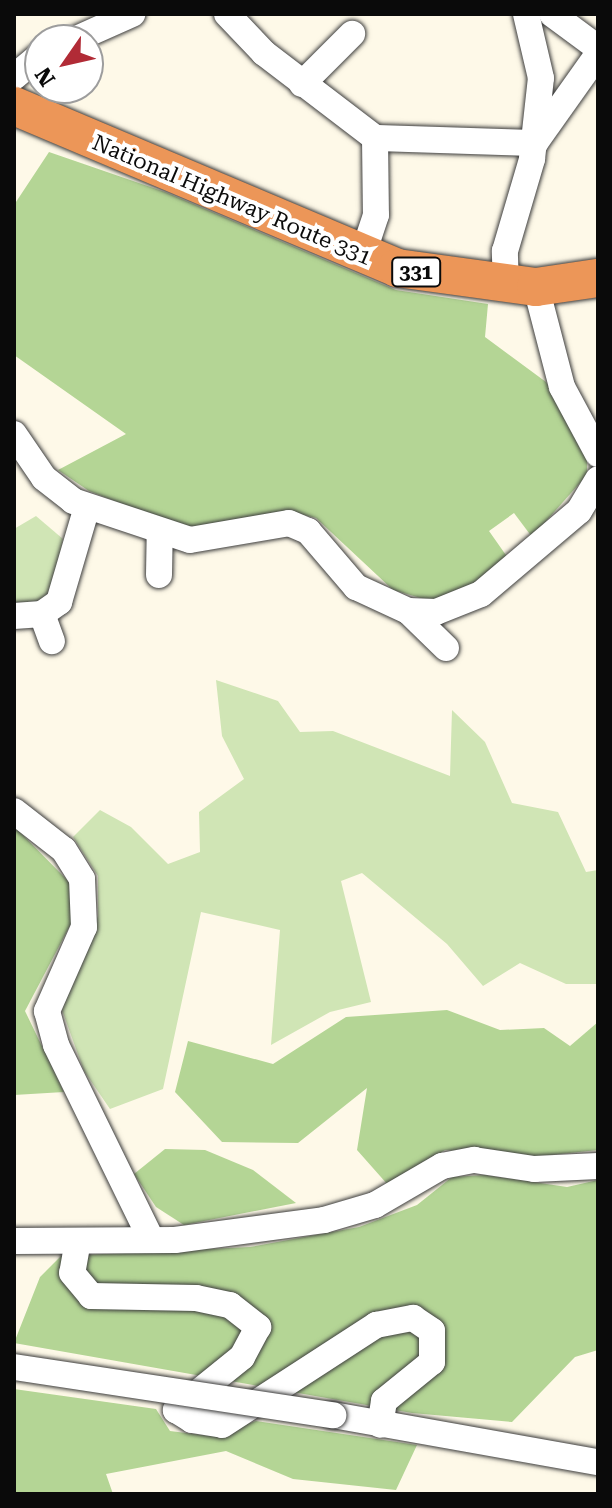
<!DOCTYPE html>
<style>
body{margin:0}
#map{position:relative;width:612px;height:1508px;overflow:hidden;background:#fef9e8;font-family:"Roboto Serif",serif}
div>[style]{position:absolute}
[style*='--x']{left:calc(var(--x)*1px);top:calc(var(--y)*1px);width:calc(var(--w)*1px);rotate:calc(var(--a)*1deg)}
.green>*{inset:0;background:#d0e5b5}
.forest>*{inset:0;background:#b4d595}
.roads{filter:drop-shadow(0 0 2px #3d3d3d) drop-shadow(0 0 2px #3d3d3d)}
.minor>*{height:26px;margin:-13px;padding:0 13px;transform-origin:13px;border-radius:13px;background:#fff}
.highway>*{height:38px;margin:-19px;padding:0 19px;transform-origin:19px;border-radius:19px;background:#ec9658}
.bridges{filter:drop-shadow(0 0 2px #3d3d3d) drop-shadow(0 0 2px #3d3d3d)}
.minor-bridge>*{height:26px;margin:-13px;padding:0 13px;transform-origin:13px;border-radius:13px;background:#fff}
span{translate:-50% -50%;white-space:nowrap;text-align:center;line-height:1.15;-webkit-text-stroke:8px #fff;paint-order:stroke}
.shield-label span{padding:2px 6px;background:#fff;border:2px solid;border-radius:6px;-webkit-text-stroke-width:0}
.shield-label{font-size:20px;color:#0a0a0a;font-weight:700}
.street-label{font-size:22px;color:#0a0a0a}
.frame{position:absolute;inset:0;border:16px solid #0a0a0a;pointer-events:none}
.north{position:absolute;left:24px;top:24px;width:80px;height:80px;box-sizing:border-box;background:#fff;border:2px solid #9d9d9d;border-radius:50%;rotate:236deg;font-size:22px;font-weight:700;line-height:32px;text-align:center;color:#0a0a0a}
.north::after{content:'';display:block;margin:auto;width:28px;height:36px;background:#b12b36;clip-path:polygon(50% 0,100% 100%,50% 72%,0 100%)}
</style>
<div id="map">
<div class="green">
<div style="clip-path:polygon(36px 516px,63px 539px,53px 587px,41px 601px,14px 603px,14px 529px)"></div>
<div style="clip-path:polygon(216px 680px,278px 701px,300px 732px,333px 731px,450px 776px,452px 710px,485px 742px,512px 803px,558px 812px,586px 872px,598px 870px,598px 984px,566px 984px,520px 963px,483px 986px,447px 944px,362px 873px,341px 881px,371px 1002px,330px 1012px,271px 1045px,280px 930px,201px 912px,163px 1089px,110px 1109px,84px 1071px,62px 1010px,98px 916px,98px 876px,73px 837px,100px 810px,131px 827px,168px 864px,200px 852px,199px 812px,244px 779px,222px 736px)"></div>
</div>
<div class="forest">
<div style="clip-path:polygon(49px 152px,165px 192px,396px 290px,488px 304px,485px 337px,546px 382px,587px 448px,587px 475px,532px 537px,514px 513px,489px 531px,508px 558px,476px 584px,431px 601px,393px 590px,316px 518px,287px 511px,184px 528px,89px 491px,58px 470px,126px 434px,14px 355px,14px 205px)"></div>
<div style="clip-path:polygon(14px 826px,73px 886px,74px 918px,25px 1011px,64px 1092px,14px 1095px)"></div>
<div style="clip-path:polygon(447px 1010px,500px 1030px,544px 1028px,570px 1046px,598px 1022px,598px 1150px,532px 1157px,445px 1150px,388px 1185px,357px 1150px,367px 1088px,298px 1143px,222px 1142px,175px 1092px,188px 1041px,273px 1064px,346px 1017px)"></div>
<div style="clip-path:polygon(165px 1149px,205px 1150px,253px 1170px,296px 1203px,184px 1225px,156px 1207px,134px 1174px)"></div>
<div style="clip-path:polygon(485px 1175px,567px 1187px,598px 1180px,598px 1350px,575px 1357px,512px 1422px,412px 1413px,14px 1343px,40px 1277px,61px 1256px,250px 1247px,359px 1227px,417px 1205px,452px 1177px)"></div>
<div style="clip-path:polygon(14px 1389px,156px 1409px,170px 1431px,210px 1436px,256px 1421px,417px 1445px,396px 1490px,293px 1479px,226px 1451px,106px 1474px,113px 1494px,14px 1494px)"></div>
</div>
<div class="roads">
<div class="minor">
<div style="--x:227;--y:14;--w:54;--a:46.5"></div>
<div style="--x:264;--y:53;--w:140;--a:37.4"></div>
<div style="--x:375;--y:138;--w:77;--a:89.3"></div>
<div style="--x:376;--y:215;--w:44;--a:108.4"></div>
<div style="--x:552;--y:14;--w:57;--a:36.5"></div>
<div style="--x:74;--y:40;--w:64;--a:-24.1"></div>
<div style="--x:14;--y:77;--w:34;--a:-40"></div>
<div style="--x:302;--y:84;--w:71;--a:-45"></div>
<div style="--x:375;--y:138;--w:160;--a:1.8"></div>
<div style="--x:535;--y:143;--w:109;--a:-54.7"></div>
<div style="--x:506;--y:286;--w:35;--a:-92"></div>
<div style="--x:505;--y:251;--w:96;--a:-73.6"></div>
<div style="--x:532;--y:159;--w:81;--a:-83.7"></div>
<div style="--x:541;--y:78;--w:66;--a:-103.2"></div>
<div style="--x:536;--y:287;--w:103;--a:75.4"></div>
<div style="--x:562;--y:387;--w:76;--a:61.8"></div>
<div style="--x:14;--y:434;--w:53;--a:55.7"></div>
<div style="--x:44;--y:478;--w:37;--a:38"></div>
<div style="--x:73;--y:501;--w:123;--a:18.4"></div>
<div style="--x:190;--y:540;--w:100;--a:-9.7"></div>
<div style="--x:289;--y:523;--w:21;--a:23"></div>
<div style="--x:308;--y:531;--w:74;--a:49.4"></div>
<div style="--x:356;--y:587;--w:57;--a:24.8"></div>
<div style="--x:408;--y:611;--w:28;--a:2"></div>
<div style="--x:436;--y:612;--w:48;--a:-21.8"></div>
<div style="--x:481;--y:594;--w:128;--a:-40.3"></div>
<div style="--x:579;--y:511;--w:37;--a:-59"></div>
<div style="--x:159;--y:575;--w:39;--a:-89"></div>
<div style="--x:408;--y:611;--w:53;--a:44.2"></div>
<div style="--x:42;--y:614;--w:29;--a:70"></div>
<div style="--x:14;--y:616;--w:28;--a:-4"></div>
<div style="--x:42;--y:614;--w:21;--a:-35"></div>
<div style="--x:59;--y:602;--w:99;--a:-73.6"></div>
<div style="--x:14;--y:811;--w:63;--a:38"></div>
<div style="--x:64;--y:850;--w:34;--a:58"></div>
<div style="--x:82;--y:879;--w:48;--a:87.6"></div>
<div style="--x:84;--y:927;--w:92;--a:113.8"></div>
<div style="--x:47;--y:1011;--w:35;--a:75"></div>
<div style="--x:56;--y:1045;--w:216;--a:63.9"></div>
<div style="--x:14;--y:1241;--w:161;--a:-0.4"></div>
<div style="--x:175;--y:1240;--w:150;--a:-7.6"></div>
<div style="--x:324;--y:1220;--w:53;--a:-16.4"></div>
<div style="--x:375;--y:1205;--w:78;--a:-30.2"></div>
<div style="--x:442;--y:1166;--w:33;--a:-11"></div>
<div style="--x:474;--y:1160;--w:61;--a:8.5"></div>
<div style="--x:534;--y:1169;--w:64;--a:-2.7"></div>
<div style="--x:77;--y:1246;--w:27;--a:100"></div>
<div style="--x:72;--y:1273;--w:30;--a:50"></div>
<div style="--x:91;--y:1296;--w:105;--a:1.1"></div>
<div style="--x:196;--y:1298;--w:35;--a:12"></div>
<div style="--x:230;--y:1305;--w:36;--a:38"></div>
<div style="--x:258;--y:1327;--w:34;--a:118"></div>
<div style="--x:242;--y:1357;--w:85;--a:141.2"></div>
<div style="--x:176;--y:1410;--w:19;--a:32"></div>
<div style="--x:192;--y:1420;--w:30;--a:9"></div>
<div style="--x:222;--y:1425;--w:184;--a:-33"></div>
<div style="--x:376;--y:1325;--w:38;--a:-11"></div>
<div style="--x:413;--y:1318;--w:23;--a:34"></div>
<div style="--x:432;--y:1331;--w:31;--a:90"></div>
<div style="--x:432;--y:1362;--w:62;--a:140.9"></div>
<div style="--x:384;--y:1401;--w:24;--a:99"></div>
<div style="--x:333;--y:1415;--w:269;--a:10.1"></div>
</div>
<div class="highway">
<div style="--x:14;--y:106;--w:416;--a:22.9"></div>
<div style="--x:397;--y:268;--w:140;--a:7.8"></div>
<div style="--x:536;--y:287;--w:63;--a:-8.3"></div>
</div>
</div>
<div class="bridges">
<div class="minor-bridge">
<div style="--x:14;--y:1367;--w:323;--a:8.6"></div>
</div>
</div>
<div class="shield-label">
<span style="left:416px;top:272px">331</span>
</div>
<div class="street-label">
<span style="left:232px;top:200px;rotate:23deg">National Highway Route 331</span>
</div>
<div class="frame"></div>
<div class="north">N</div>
</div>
